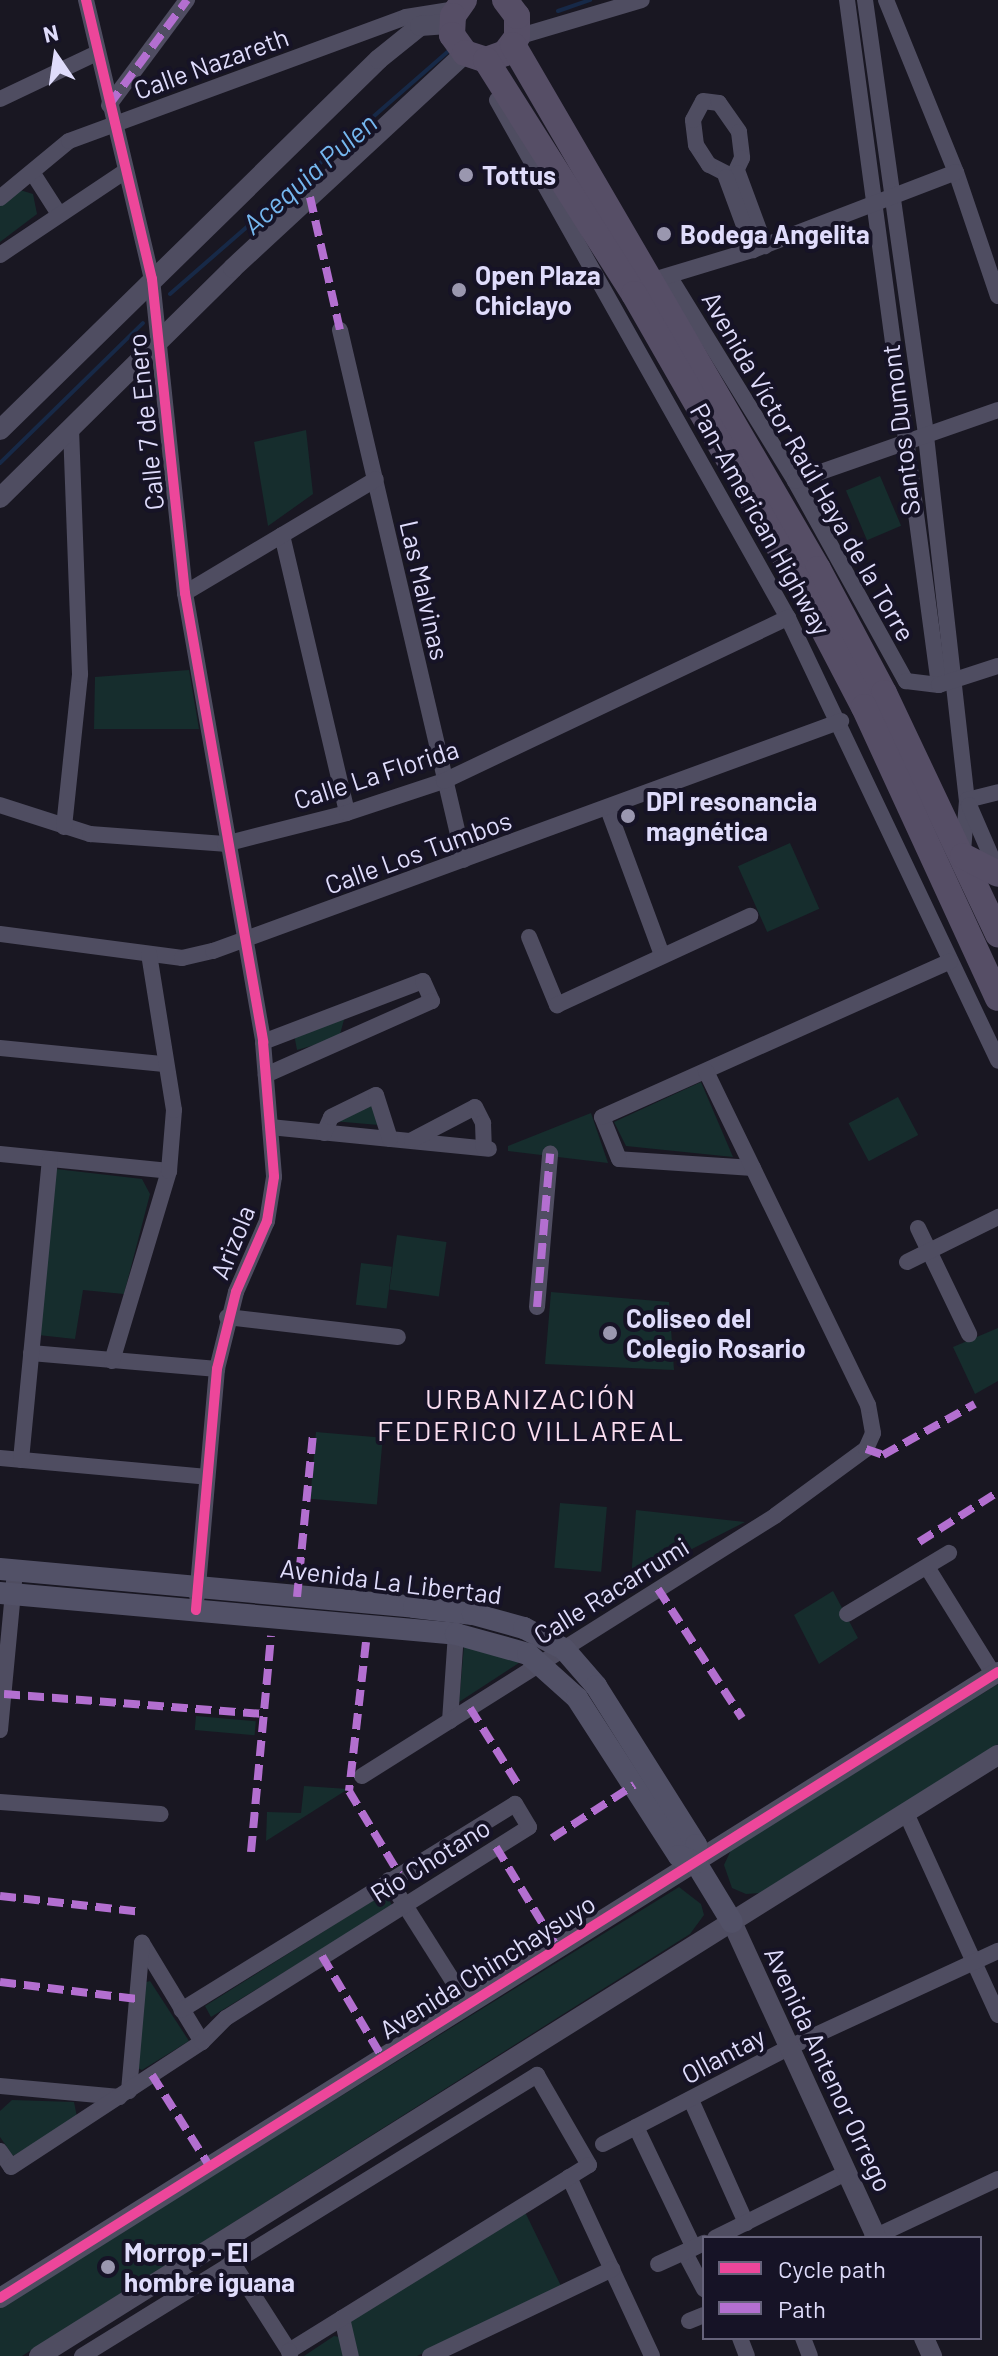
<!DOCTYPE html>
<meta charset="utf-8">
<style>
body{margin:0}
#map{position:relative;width:998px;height:2356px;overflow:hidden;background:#191722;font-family:Barlow,sans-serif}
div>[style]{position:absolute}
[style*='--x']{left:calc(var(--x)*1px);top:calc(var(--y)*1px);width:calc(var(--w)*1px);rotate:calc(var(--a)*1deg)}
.green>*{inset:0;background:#162d2d;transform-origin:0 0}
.stream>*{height:4px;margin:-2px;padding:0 2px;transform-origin:2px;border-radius:2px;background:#172947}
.minor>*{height:16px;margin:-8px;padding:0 8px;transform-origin:8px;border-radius:8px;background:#4f4d61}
.tertiary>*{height:20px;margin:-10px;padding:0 10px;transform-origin:10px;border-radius:10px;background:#4f4d61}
.secondary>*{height:22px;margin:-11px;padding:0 11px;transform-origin:11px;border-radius:11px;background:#525167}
.primary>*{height:26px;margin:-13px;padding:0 13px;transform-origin:13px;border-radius:13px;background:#564e66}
.quiet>*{height:8px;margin-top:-4px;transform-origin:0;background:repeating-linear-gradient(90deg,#b36fd0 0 16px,transparent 0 24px)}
.cycleway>*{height:10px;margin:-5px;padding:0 5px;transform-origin:5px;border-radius:5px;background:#ed469a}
.dots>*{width:22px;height:22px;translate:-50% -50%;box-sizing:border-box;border:4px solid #161326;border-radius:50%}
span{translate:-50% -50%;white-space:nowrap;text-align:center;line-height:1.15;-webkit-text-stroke:8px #161326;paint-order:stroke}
.street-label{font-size:26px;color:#dfdcfb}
.poi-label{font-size:26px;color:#dfdcfb;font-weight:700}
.left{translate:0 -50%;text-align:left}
.water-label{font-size:28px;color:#75b7ef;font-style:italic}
.neighbourhood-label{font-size:28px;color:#fbdef0;letter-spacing:2px}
.legend{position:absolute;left:702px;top:2236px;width:280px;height:104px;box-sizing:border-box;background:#161326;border:2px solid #66637b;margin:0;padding:10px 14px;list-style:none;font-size:24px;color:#dfdcfb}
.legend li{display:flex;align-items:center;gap:16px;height:40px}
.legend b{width:40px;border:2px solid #66637b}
.north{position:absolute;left:16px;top:16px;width:80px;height:80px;-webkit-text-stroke:6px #161326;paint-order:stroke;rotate:347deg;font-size:22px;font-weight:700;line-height:32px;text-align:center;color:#dfdcfb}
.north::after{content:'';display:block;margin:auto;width:28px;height:36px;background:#dfdcfb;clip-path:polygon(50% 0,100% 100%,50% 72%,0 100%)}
</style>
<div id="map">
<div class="green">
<div style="clip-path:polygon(20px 190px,33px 194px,37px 214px,0 242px,0 203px)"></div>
<div style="clip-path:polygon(306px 430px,313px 494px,268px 526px,254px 442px)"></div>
<div style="left:880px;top:476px;width:54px;height:37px;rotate:67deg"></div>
<div style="clip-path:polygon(189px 670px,199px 729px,94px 729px,95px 677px)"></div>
<div style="left:790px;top:843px;width:72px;height:57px;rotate:66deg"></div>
<div style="clip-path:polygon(345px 1016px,339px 1038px,297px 1050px,294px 1034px)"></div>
<div style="clip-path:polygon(701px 1082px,733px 1157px,626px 1146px,614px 1122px)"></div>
<div style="left:898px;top:1097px;width:43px;height:56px;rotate:62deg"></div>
<div style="clip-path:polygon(373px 1102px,379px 1125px,332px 1121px)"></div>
<div style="clip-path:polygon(591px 1113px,608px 1163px,508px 1151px,508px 1146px)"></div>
<div style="clip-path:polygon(56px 1169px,142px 1179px,150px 1194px,124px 1294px,83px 1290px,75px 1339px,38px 1335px)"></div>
<div style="left:397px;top:1235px;width:50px;height:55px;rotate:8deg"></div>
<div style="left:361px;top:1263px;width:31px;height:42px;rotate:7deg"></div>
<div style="clip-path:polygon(551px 1292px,669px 1302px,674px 1370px,545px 1364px)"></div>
<div style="clip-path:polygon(998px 1328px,998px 1381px,975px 1394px,953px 1347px)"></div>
<div style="left:316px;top:1432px;width:67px;height:67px;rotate:5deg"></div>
<div style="left:560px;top:1503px;width:47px;height:65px;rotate:5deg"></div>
<div style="clip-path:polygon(636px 1510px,745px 1522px,631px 1580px)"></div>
<div style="clip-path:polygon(833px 1591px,858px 1638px,819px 1664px,794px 1615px)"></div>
<div style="clip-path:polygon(464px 1646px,522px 1661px,459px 1702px)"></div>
<div style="clip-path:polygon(998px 1684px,998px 1744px,760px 1893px,746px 1894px,732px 1888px,724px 1865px,731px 1850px)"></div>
<div style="left:196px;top:1716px;width:60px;height:14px;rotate:5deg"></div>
<div style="clip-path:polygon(304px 1786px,348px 1789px,266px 1841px,267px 1812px,301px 1813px)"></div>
<div style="clip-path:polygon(679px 1887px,701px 1904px,704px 1915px,690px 1934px,22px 2356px,0 2356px,0 2307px)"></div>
<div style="clip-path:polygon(386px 1892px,392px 1906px,211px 2017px,205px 2006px)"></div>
<div style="clip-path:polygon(150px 1981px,189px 2041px,142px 2070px,135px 2067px,143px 1983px)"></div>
<div style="clip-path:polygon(12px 2100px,74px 2102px,77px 2117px,13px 2156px,0 2137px,0 2111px)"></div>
<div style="clip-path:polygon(525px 2212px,562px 2288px,417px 2356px,356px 2356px,350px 2322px)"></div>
<div style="clip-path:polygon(334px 2336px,340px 2337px,343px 2356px,304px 2356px)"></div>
</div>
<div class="stream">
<div style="--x:558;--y:11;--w:34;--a:-19"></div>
<div style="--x:170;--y:294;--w:370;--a:-41.1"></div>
<div style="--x:0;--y:463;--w:200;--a:-44.4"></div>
</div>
<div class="minor">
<div style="--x:86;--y:0;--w:287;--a:76.7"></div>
<div style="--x:152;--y:279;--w:316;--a:84"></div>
<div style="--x:185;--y:593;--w:456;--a:80.1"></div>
<div style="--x:263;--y:1042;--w:135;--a:85.3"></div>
<div style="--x:274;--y:1177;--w:45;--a:99"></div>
<div style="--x:267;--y:1221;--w:77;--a:113.6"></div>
<div style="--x:236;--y:1292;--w:79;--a:103.9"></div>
<div style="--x:217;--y:1369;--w:228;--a:95"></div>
<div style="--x:847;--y:0;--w:691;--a:82.35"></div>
<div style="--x:865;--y:0;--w:440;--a:82"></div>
<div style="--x:926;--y:436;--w:366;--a:83.6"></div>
<div style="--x:967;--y:800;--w:52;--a:94.4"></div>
<div style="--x:886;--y:0;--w:186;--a:67.9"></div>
<div style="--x:956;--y:172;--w:131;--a:71.3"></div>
<div style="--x:517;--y:37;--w:130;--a:-16.5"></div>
<div style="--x:0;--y:99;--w:107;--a:-25.4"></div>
<div style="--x:497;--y:100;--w:594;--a:60.67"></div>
<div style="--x:788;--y:618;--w:490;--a:64.6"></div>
<div style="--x:703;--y:101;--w:16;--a:7"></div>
<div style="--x:719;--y:103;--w:35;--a:55"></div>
<div style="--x:739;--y:132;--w:26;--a:83"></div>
<div style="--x:742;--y:158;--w:21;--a:115"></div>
<div style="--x:733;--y:177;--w:27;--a:-153"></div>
<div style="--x:709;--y:165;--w:24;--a:-123"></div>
<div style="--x:696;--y:145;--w:25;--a:-97"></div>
<div style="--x:693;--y:120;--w:21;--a:-62"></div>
<div style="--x:109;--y:105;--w:131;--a:-53.4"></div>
<div style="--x:32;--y:172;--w:50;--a:57.3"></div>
<div style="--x:738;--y:173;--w:78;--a:69.7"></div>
<div style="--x:726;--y:177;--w:78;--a:69.7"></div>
<div style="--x:0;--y:198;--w:89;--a:-39.6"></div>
<div style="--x:69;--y:141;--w:359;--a:-20.2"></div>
<div style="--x:406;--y:17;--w:51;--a:-9.1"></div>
<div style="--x:0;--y:255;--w:149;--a:-33.8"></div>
<div style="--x:669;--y:276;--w:241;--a:58.4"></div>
<div style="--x:795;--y:481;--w:229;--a:61"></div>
<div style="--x:906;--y:681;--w:33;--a:7"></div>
<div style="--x:939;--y:685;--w:62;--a:-17.9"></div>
<div style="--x:660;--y:278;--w:97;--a:-16.8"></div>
<div style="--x:753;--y:250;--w:217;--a:-21"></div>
<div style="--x:340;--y:330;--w:544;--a:76.83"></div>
<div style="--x:795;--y:481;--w:215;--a:-19.3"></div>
<div style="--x:282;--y:535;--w:285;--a:76.8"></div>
<div style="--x:185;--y:593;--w:222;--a:-30.8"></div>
<div style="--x:967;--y:800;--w:32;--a:-14"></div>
<div style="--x:0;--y:805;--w:95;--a:17.9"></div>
<div style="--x:90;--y:834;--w:135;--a:4.2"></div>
<div style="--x:225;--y:844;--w:126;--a:-14.3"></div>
<div style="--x:347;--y:813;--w:102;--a:-18.3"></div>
<div style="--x:444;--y:781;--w:381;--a:-25.4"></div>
<div style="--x:969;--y:805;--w:73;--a:66.6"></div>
<div style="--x:608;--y:809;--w:156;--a:69.7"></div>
<div style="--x:64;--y:827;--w:154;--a:-84"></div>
<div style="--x:80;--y:674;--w:247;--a:-92.1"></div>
<div style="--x:0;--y:934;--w:184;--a:7.5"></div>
<div style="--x:182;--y:958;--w:32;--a:-13"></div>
<div style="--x:213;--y:951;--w:669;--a:-20.11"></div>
<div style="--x:529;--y:937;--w:74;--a:67.6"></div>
<div style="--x:557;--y:1005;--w:213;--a:-24.8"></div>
<div style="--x:263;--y:1042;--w:171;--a:-20.9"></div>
<div style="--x:423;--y:981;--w:22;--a:66"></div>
<div style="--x:432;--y:1001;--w:182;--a:156"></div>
<div style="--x:0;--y:1048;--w:165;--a:5.6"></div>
<div style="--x:270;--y:1127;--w:220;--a:5.7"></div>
<div style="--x:324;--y:1133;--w:17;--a:-66"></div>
<div style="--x:331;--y:1117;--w:50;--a:-26.1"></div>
<div style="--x:376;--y:1095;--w:46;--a:72.3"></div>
<div style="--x:412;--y:1140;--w:71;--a:-27.6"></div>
<div style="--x:475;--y:1107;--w:18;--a:63"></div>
<div style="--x:483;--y:1123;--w:25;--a:88"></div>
<div style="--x:0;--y:1154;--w:170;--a:5.7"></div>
<div style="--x:753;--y:1168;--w:134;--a:-176.2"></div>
<div style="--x:619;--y:1159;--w:45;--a:-112"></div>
<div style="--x:602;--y:1117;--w:381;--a:-24.1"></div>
<div style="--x:918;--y:1228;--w:118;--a:64.3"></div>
<div style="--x:907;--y:1262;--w:102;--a:-26.3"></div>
<div style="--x:537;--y:1307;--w:154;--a:-85.1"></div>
<div style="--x:227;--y:1317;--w:172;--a:6.7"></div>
<div style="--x:31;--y:1353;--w:187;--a:4.9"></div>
<div style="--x:112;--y:1361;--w:198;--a:-73.3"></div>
<div style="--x:169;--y:1171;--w:61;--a:-85.3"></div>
<div style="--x:174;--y:1110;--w:158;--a:-99.1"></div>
<div style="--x:0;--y:1458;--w:208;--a:5.2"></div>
<div style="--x:21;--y:1460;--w:302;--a:-84.5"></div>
<div style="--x:927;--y:1567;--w:127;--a:58.2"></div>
<div style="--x:847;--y:1614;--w:119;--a:-30.9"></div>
<div style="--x:450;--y:1721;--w:87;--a:-86.1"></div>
<div style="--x:0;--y:1730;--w:160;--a:-84.6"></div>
<div style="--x:362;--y:1776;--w:489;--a:-32.2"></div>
<div style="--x:776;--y:1515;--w:112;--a:-36.3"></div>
<div style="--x:866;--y:1449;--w:17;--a:-66"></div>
<div style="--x:873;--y:1433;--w:28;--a:-100"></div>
<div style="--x:868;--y:1405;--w:371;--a:-115.9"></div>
<div style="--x:0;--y:1802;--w:161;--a:4.3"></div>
<div style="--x:906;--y:1813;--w:222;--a:65.5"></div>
<div style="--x:389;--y:1880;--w:148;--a:57.7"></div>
<div style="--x:142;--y:1943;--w:116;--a:58.8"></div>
<div style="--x:0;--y:2086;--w:120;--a:5.3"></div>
<div style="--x:129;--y:2091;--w:149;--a:-85"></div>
<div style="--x:691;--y:2100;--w:135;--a:65.9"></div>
<div style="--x:636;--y:2127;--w:134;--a:64.4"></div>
<div style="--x:603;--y:2144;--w:213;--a:-27.4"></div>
<div style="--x:792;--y:2046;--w:227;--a:-24.8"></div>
<div style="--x:0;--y:2151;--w:19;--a:55"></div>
<div style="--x:11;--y:2167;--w:228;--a:-33.2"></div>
<div style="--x:202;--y:2042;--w:34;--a:-45"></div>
<div style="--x:226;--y:2018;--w:358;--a:-32.2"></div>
<div style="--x:529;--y:1827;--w:27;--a:-121"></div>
<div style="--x:515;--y:1804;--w:392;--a:148.3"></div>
<div style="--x:569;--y:2177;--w:197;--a:65.1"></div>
<div style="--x:715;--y:2238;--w:148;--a:-26.4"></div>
<div style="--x:872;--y:2238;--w:139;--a:-25.1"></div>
<div style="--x:220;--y:2243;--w:128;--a:57.4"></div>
<div style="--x:685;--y:2253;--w:41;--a:62.2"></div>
<div style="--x:658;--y:2264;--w:51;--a:-24.5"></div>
<div style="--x:342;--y:2318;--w:39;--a:77"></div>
<div style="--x:689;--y:2321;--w:16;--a:-22"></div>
<div style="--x:740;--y:2338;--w:19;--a:69"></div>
<div style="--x:803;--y:2338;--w:19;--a:69"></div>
<div style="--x:82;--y:2356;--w:535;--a:-31.7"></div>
<div style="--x:537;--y:2075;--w:104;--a:60"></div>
<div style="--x:589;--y:2165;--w:353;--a:148.2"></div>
<div style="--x:289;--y:2351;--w:5;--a:79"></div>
<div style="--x:430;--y:2356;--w:202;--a:-25.5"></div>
</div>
<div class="tertiary">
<div style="--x:0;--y:430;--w:530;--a:-44.39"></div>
<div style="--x:379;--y:59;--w:53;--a:-38.8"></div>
<div style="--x:420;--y:26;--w:31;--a:-4"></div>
<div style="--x:0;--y:498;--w:327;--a:-44.6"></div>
<div style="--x:233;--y:268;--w:316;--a:-42.8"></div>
<div style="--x:732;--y:1922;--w:348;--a:65.4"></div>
<div style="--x:0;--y:2298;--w:1178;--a:-32.1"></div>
<div style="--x:924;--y:2338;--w:20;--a:66"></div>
<div style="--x:39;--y:2356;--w:1132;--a:-32.08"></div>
</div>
<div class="secondary">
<div style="--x:0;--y:1569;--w:416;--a:5.2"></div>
<div style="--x:414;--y:1607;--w:59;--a:6.8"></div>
<div style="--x:473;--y:1614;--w:53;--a:15.4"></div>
<div style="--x:524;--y:1628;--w:45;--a:27.7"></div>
<div style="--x:564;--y:1649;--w:49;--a:49.1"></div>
<div style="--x:596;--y:1686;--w:188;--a:57.8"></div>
<div style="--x:696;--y:1845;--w:18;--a:90"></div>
<div style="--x:696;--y:1863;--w:69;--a:58.6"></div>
<div style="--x:0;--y:1593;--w:458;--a:5.1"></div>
<div style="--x:456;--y:1634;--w:75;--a:15.5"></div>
<div style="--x:528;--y:1654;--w:66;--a:41.9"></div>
<div style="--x:577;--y:1698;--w:188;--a:57.2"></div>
<div style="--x:679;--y:1856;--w:18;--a:22"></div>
</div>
<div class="primary">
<div style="--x:464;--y:0;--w:19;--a:125"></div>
<div style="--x:453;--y:16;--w:19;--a:93"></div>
<div style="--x:452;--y:35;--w:22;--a:54"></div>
<div style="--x:465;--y:53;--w:22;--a:18"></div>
<div style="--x:486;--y:60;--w:20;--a:-20"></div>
<div style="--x:505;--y:53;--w:20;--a:-53"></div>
<div style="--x:517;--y:37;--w:21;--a:-90"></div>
<div style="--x:517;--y:16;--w:20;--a:-127"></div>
<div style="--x:513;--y:45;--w:606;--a:59.8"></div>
<div style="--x:818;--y:569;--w:140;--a:62"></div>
<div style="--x:884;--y:693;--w:267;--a:64.7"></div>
<div style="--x:486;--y:60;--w:277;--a:57.7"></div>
<div style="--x:634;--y:294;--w:328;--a:60.2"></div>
<div style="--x:797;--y:579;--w:144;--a:62.4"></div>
<div style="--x:864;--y:707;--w:320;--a:65.3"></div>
<div style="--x:963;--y:856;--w:39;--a:27"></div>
</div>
<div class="quiet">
<div style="--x:109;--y:105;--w:131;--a:-53.4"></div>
<div style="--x:310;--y:197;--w:136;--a:77.3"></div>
<div style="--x:537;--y:1307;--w:154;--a:-85.1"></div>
<div style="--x:866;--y:1449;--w:18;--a:19"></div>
<div style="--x:883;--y:1455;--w:105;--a:-29"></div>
<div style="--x:919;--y:1542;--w:93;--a:-32.3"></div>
<div style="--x:658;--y:1589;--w:154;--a:56.9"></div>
<div style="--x:297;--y:1597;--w:165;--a:-84.4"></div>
<div style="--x:366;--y:1642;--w:150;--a:96.5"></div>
<div style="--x:349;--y:1791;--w:97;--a:58.9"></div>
<div style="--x:4;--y:1694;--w:261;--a:4.4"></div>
<div style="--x:470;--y:1708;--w:94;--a:58"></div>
<div style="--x:552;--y:1838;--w:98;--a:-32.9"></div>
<div style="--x:496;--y:1847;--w:119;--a:58.7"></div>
<div style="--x:251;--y:1852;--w:217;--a:-84.7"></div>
<div style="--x:0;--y:1896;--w:143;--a:6.4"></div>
<div style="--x:322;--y:1956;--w:117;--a:59.3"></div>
<div style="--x:0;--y:1982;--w:138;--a:7.1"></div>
<div style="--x:152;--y:2075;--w:109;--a:57.8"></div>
</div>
<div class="cycleway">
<div style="--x:86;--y:0;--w:287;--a:76.7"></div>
<div style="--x:152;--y:279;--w:316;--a:84"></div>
<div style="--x:185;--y:593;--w:456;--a:80.1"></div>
<div style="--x:263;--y:1042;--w:135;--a:85.3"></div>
<div style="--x:274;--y:1177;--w:45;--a:99"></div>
<div style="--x:267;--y:1221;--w:77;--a:113.6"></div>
<div style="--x:236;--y:1292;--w:79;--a:103.9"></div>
<div style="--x:217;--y:1369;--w:242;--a:95"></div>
<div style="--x:0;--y:2298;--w:1178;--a:-32.1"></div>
</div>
<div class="dots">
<div style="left:466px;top:175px;background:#9a97af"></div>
<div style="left:664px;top:234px;background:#9a97af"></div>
<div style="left:459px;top:290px;background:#9a97af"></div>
<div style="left:628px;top:816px;background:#9a97af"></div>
<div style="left:610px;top:1333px;background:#9a97af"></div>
<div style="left:108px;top:2267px;background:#9a97af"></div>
</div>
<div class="street-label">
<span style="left:211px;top:63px;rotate:-20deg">Calle Nazareth</span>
<span style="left:145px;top:422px;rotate:-96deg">Calle 7 de Enero</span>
<span style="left:900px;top:430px;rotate:-97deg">Santos Dumont</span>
<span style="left:809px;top:466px;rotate:60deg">Avenida Víctor Raúl Haya de la Torre</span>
<span style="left:761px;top:519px;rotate:61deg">Pan-American Highway</span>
<span style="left:425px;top:590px;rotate:77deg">Las Malvinas</span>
<span style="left:376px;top:774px;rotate:-18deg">Calle La Florida</span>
<span style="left:418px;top:852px;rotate:-20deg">Calle Los Tumbos</span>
<span style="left:232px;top:1242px;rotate:-68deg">Arizola</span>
<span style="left:391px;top:1581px;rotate:7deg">Avenida La Libertad</span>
<span style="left:611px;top:1590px;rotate:-32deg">Calle Racarrumi</span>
<span style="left:430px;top:1860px;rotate:-32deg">Río Chotano</span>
<span style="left:487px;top:1966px;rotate:-32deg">Avenida Chinchaysuyo</span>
<span style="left:723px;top:2055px;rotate:-28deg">Ollantay</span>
<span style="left:829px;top:2069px;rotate:65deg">Avenida Antenor Orrego</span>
</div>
<div class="poi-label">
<span class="left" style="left:482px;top:175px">Tottus</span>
<span class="left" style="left:680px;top:234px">Bodega Angelita</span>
<span class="left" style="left:475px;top:290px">Open Plaza<br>Chiclayo</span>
<span class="left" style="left:646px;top:816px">DPI resonancia<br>magnética</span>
<span class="left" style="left:626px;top:1333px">Coliseo del<br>Colegio Rosario</span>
<span class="left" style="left:124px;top:2267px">Morrop - El<br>hombre iguana</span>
</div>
<div class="water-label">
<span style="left:309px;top:173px;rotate:-41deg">Acequia Pulen</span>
</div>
<div class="neighbourhood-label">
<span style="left:531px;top:1414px">URBANIZACIÓN<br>FEDERICO VILLAREAL</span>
</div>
<ul class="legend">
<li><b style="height:10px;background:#ed469a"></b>Cycle path</li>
<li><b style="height:10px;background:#b36fd0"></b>Path</li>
</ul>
<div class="north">N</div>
</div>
